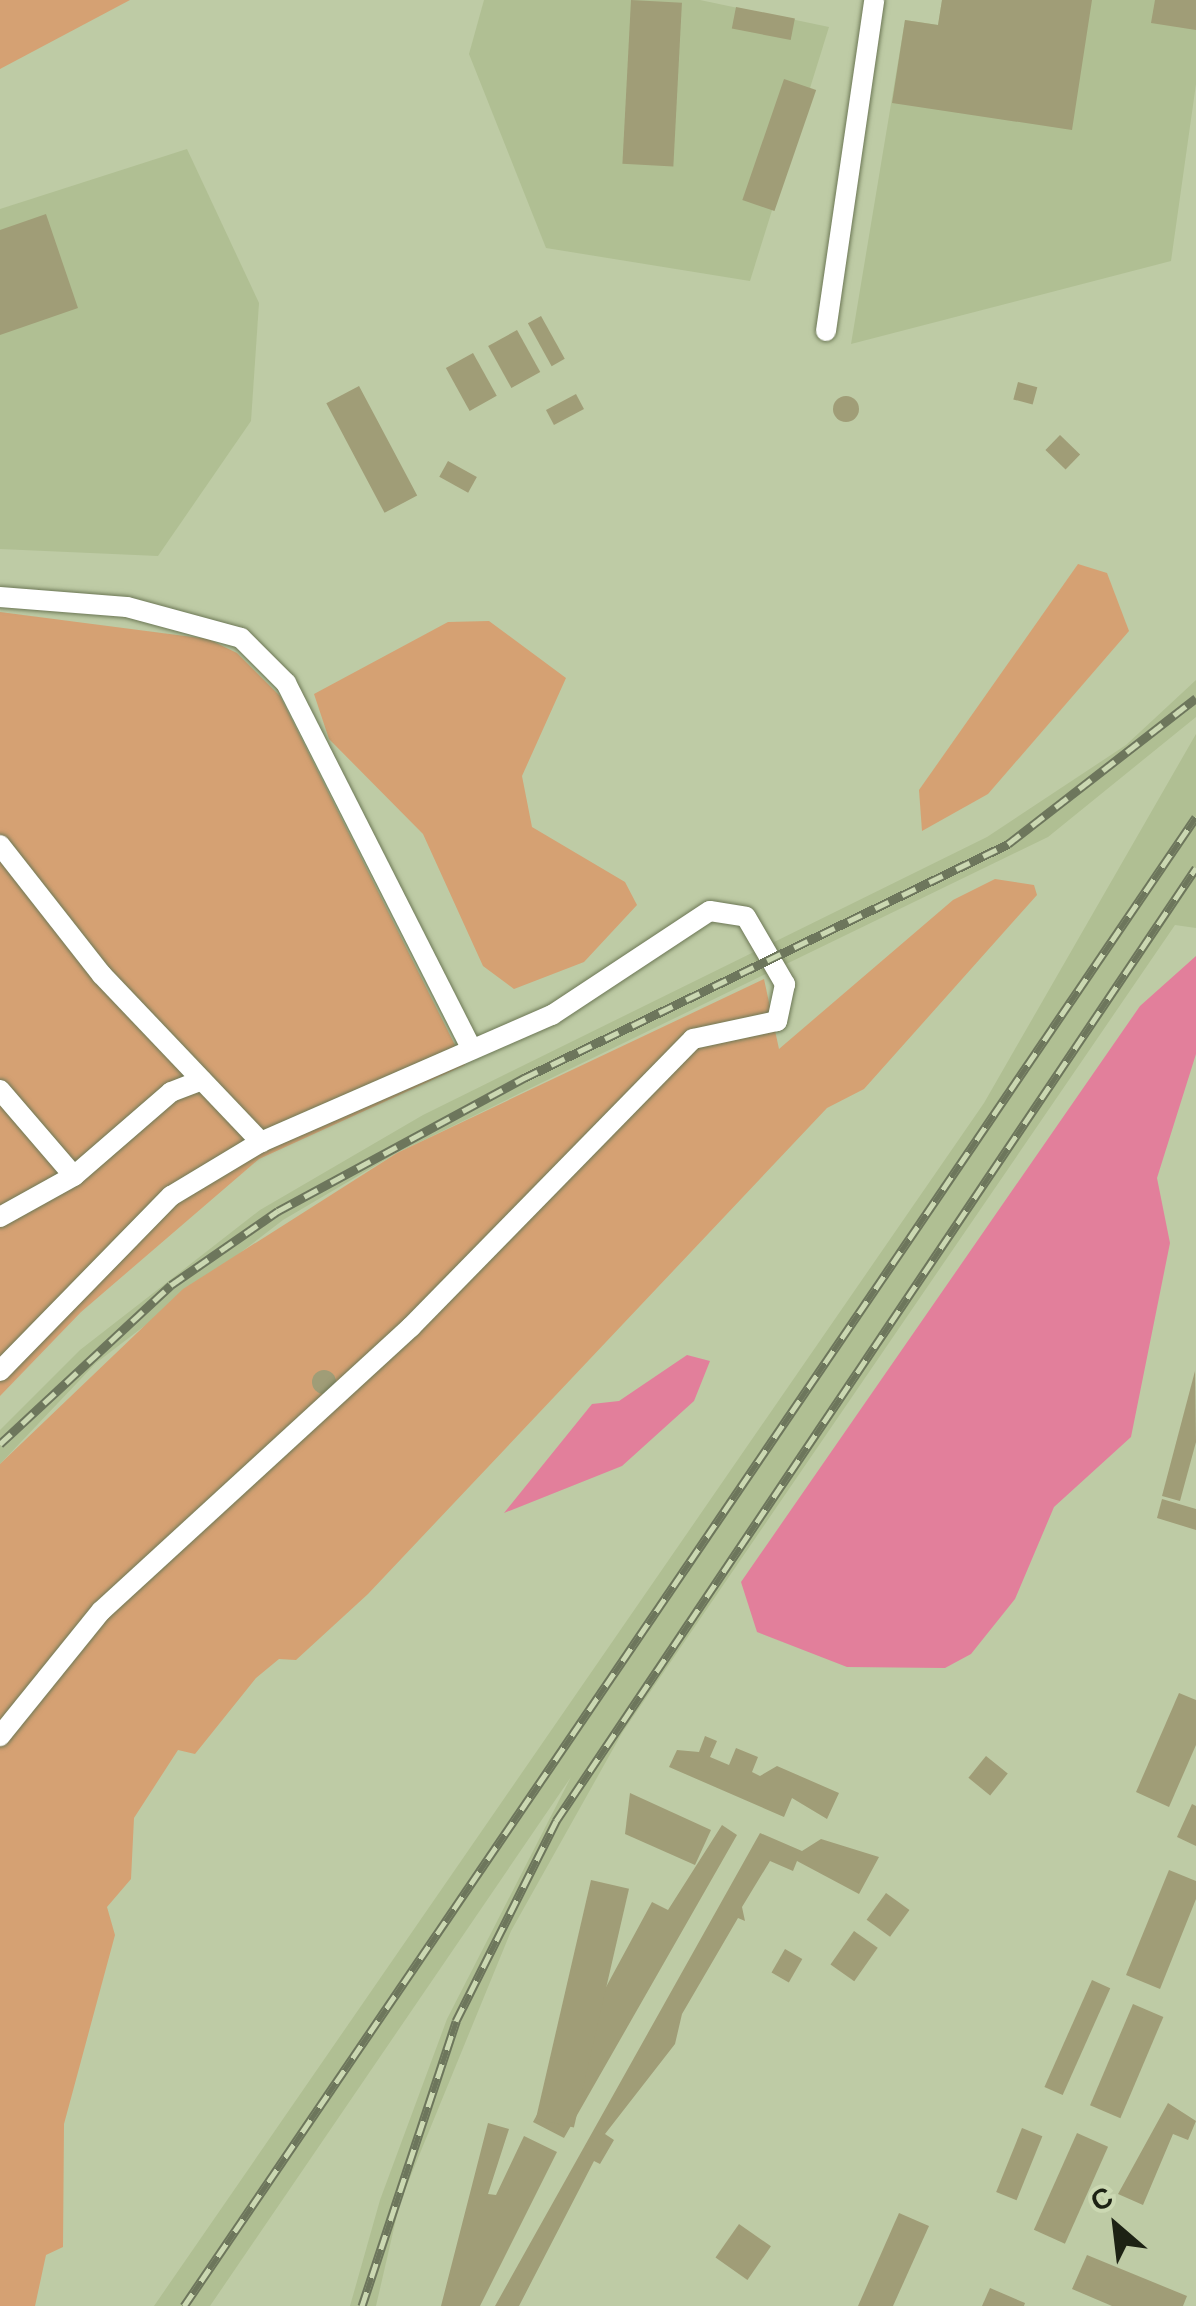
<!DOCTYPE html>
<meta charset="utf-8">
<style>
body{margin:0}
#map{position:relative;width:1196px;height:2306px;overflow:hidden;background:#becba5;font-family:"DM Sans",sans-serif}
div>[style]{position:absolute}
[style*='--x']{left:calc(var(--x)*1px);top:calc(var(--y)*1px);width:calc(var(--w)*1px);rotate:calc(var(--a)*1deg)}
.built>*{inset:0;background:#b0bf93}
.green>*{inset:0;background:#d5a173}
.water>*{inset:0;background:#e27f9b}
.building>*{inset:0;background:#a09d77;transform-origin:0 0}
.round{border-radius:50%}
.roads{filter:drop-shadow(0 0 2px #6c7755) drop-shadow(0 0 2px #6c7755)}
.street>*{height:20px;margin:-10px;padding:0 10px;transform-origin:10px;border-radius:10px;background:#fff}
.rail>*{height:9px;margin-top:-4.5px;transform-origin:0;background:repeating-linear-gradient(90deg,#cbd8b2 0 15px,#6d765c 0 30px);box-sizing:border-box;border-block:2px solid #6d765c}
span{translate:-50% -50%;white-space:nowrap;text-align:center;line-height:1.15;-webkit-text-stroke:10px #cbd8b2;paint-order:stroke}
.north{position:absolute;left:1066px;top:2176px;width:100px;height:100px;-webkit-text-stroke:8px #cbd8b2;paint-order:stroke;rotate:332deg;font-size:28px;font-weight:700;line-height:40px;text-align:center;color:#1d2214}
.north::after{content:'';display:block;margin:auto;width:35px;height:45px;background:#1d2214;clip-path:polygon(50% 0,100% 100%,50% 72%,0 100%)}
</style>
<div id="map">
<div class="built">
<div style="clip-path:polygon(484px 0,700px 0,829px 27px,750px 281px,546px 248px,469px 54px)"></div>
<div style="clip-path:polygon(942px 0,1196px 0,1196px 84px,1171px 261px,851px 344px,905px 20px,938px 25px)"></div>
<div style="clip-path:polygon(187px 149px,259px 303px,251px 421px,158px 556px,0 549px,0 209px)"></div>
<div style="clip-path:polygon(1196px 680px,1196px 717px,1048px 837px,397px 1153px,283px 1220px,96px 1363px,0 1464px,0 1430px,80px 1350px,260px 1210px,423px 1115px,987px 837px,1126px 745px)"></div>
<div style="clip-path:polygon(1196px 734px,1196px 928px,1175px 925px,622px 1733px,511px 1931px,400px 2202px,376px 2306px,350px 2306px,380px 2200px,447px 2019px,571px 1777px,210px 2306px,154px 2306px,984px 1103px)"></div>
</div>
<div class="green">
<div style="clip-path:polygon(0 0,130px 0,0 69px)"></div>
<div style="clip-path:polygon(1078px 564px,1107px 573px,1129px 631px,988px 794px,922px 831px,919px 790px)"></div>
<div style="clip-path:polygon(0 612px,208px 639px,237px 653px,280px 696px,465px 1065px,259px 1159px,81px 1312px,0 1396px)"></div>
<div style="clip-path:polygon(489px 621px,566px 678px,522px 776px,532px 827px,625px 882px,637px 905px,584px 962px,514px 989px,483px 966px,423px 834px,329px 739px,314px 694px,448px 622px)"></div>
<div style="clip-path:polygon(995px 879px,1034px 885px,1037px 895px,864px 1089px,827px 1108px,368px 1594px,296px 1660px,279px 1659px,256px 1678px,195px 1754px,178px 1750px,134px 1818px,131px 1879px,107px 1907px,115px 1935px,64px 2124px,63px 2247px,46px 2255px,35px 2306px,0 2306px,0 1464px,183px 1289px,397px 1153px,764px 979px,779px 1049px,953px 900px)"></div>
</div>
<div class="water">
<div style="clip-path:polygon(1196px 956px,1196px 1054px,1157px 1178px,1170px 1243px,1131px 1437px,1054px 1507px,1015px 1599px,971px 1654px,945px 1668px,847px 1667px,757px 1632px,741px 1582px,1140px 1006px)"></div>
<div style="clip-path:polygon(687px 1355px,710px 1361px,694px 1401px,622px 1466px,504px 1513px,592px 1404px,619px 1401px)"></div>
</div>
<div class="building">
<div style="left:631px;top:0;width:51px;height:164px;rotate:3deg"></div>
<div style="clip-path:polygon(942px 0,1092px 0,1072px 130px,892px 103px,905px 20px,938px 25px)"></div>
<div style="clip-path:polygon(1155px 0,1196px 0,1196px 30px,1151px 23px)"></div>
<div style="left:736px;top:7px;width:60px;height:22px;rotate:11deg"></div>
<div style="left:784px;top:79px;width:34px;height:128px;rotate:19deg"></div>
<div style="clip-path:polygon(46px 214px,78px 308px,0 335px,0 230px)"></div>
<div style="left:541px;top:316px;width:49px;height:15px;rotate:61deg"></div>
<div style="left:517px;top:330px;width:48px;height:33px;rotate:61deg"></div>
<div style="left:473px;top:353px;width:49px;height:31px;rotate:61deg"></div>
<div style="left:1018px;top:382px;width:20px;height:18px;rotate:15deg"></div>
<div style="left:359px;top:386px;width:124px;height:37px;rotate:62deg"></div>
<div style="left:576px;top:394px;width:17px;height:34px;rotate:62deg"></div>
<div class="round" style="left:833px;top:396px;width:26px;height:26px"></div>
<div style="left:1060px;top:435px;width:28px;height:21px;rotate:44deg"></div>
<div style="left:448px;top:461px;width:33px;height:18px;rotate:29deg"></div>
<div class="round" style="left:312px;top:1370px;width:24px;height:24px"></div>
<div style="clip-path:polygon(1195px 1371px,1196px 1442px,1180px 1501px,1162px 1496px)"></div>
<div style="clip-path:polygon(1162px 1499px,1196px 1509px,1196px 1530px,1157px 1518px)"></div>
<div style="clip-path:polygon(1179px 1693px,1196px 1700px,1196px 1745px,1169px 1807px,1136px 1792px)"></div>
<div style="clip-path:polygon(705px 1736px,717px 1741px,710px 1757px,729px 1765px,736px 1748px,758px 1757px,752px 1772px,760px 1776px,777px 1766px,839px 1793px,827px 1819px,792px 1798px,784px 1817px,669px 1767px,677px 1750px,699px 1752px)"></div>
<div style="left:986px;top:1756px;width:28px;height:28px;rotate:39deg"></div>
<div style="clip-path:polygon(630px 1793px,711px 1830px,695px 1865px,625px 1834px)"></div>
<div style="clip-path:polygon(1192px 1804px,1196px 1806px,1196px 1846px,1177px 1837px)"></div>
<div style="clip-path:polygon(722px 1825px,737px 1835px,564px 2138px,533px 2122px,652px 1902px,668px 1910px)"></div>
<div style="clip-path:polygon(760px 1833px,802px 1851px,821px 1839px,879px 1857px,859px 1894px,797px 1861px,793px 1871px,770px 1861px,742px 1907px,745px 1921px,738px 1918px,682px 2014px,675px 2044px,605px 2134px,614px 2140px,600px 2164px,594px 2161px,519px 2306px,495px 2306px)"></div>
<div style="clip-path:polygon(1169px 1870px,1196px 1881px,1196px 1899px,1160px 1989px,1126px 1975px)"></div>
<div style="left:591px;top:1880px;width:39px;height:245px;rotate:13deg"></div>
<div style="left:886px;top:1893px;width:29px;height:33px;rotate:36deg"></div>
<div style="left:854px;top:1931px;width:29px;height:41px;rotate:35deg"></div>
<div style="left:785px;top:1949px;width:20px;height:27px;rotate:30deg"></div>
<div style="left:1092px;top:1980px;width:20px;height:117px;rotate:24deg"></div>
<div style="left:1133px;top:2004px;width:33px;height:110px;rotate:23deg"></div>
<div style="clip-path:polygon(1168px 2103px,1196px 2121px,1188px 2140px,1173px 2134px,1143px 2205px,1118px 2194px)"></div>
<div style="clip-path:polygon(488px 2123px,509px 2129px,488px 2194px,496px 2195px,524px 2136px,557px 2152px,480px 2306px,441px 2306px)"></div>
<div style="left:1022px;top:2128px;width:22px;height:69px;rotate:22deg"></div>
<div style="left:1077px;top:2133px;width:34px;height:106px;rotate:24deg"></div>
<div style="clip-path:polygon(899px 2213px,929px 2226px,893px 2306px,858px 2306px)"></div>
<div style="left:739px;top:2224px;width:39px;height:41px;rotate:35deg"></div>
<div style="clip-path:polygon(1087px 2255px,1187px 2296px,1183px 2306px,1112px 2306px,1072px 2289px)"></div>
<div style="clip-path:polygon(990px 2288px,1025px 2303px,1024px 2306px,982px 2306px)"></div>
</div>
<div class="roads">
<div class="street">
<div style="--x:826;--y:331;--w:334;--a:-81.7"></div>
<div style="--x:0;--y:597;--w:127;--a:4.5"></div>
<div style="--x:127;--y:607;--w:118;--a:15.2"></div>
<div style="--x:241;--y:638;--w:64;--a:45"></div>
<div style="--x:286;--y:683;--w:408;--a:63.1"></div>
<div style="--x:0;--y:845;--w:165;--a:51.9"></div>
<div style="--x:102;--y:975;--w:231;--a:46.4"></div>
<div style="--x:0;--y:1090;--w:113;--a:49.3"></div>
<div style="--x:74;--y:1176;--w:128;--a:-40.9"></div>
<div style="--x:171;--y:1092;--w:33;--a:-21"></div>
<div style="--x:0;--y:1217;--w:85;--a:-29"></div>
<div style="--x:0;--y:1371;--w:245;--a:-45.7"></div>
<div style="--x:171;--y:1196;--w:105;--a:-31"></div>
<div style="--x:261;--y:1142;--w:318;--a:-23.6"></div>
<div style="--x:552;--y:1015;--w:189;--a:-33.4"></div>
<div style="--x:710;--y:911;--w:36;--a:9"></div>
<div style="--x:746;--y:917;--w:78;--a:59.8"></div>
<div style="--x:785;--y:984;--w:38;--a:102"></div>
<div style="--x:777;--y:1021;--w:86;--a:167.9"></div>
<div style="--x:693;--y:1039;--w:403;--a:134.4"></div>
<div style="--x:411;--y:1327;--w:420;--a:137.5"></div>
<div style="--x:101;--y:1611;--w:161;--a:128.9"></div>
</div>
</div>
<div class="rail">
<div style="--x:0;--y:1444;--w:233;--a:-42.9"></div>
<div style="--x:171;--y:1285;--w:130;--a:-34.7"></div>
<div style="--x:278;--y:1211;--w:280;--a:-28.4"></div>
<div style="--x:524;--y:1078;--w:538;--a:-25.8"></div>
<div style="--x:1008;--y:844;--w:238;--a:-37.8"></div>
<div style="--x:184;--y:2306;--w:1800;--a:-55.8"></div>
<div style="--x:362;--y:2306;--w:300;--a:-71.7"></div>
<div style="--x:456;--y:2021;--w:224;--a:-63.4"></div>
<div style="--x:556;--y:1821;--w:1148;--a:-56.12"></div>
</div>
<div class="north">С</div>
</div>
